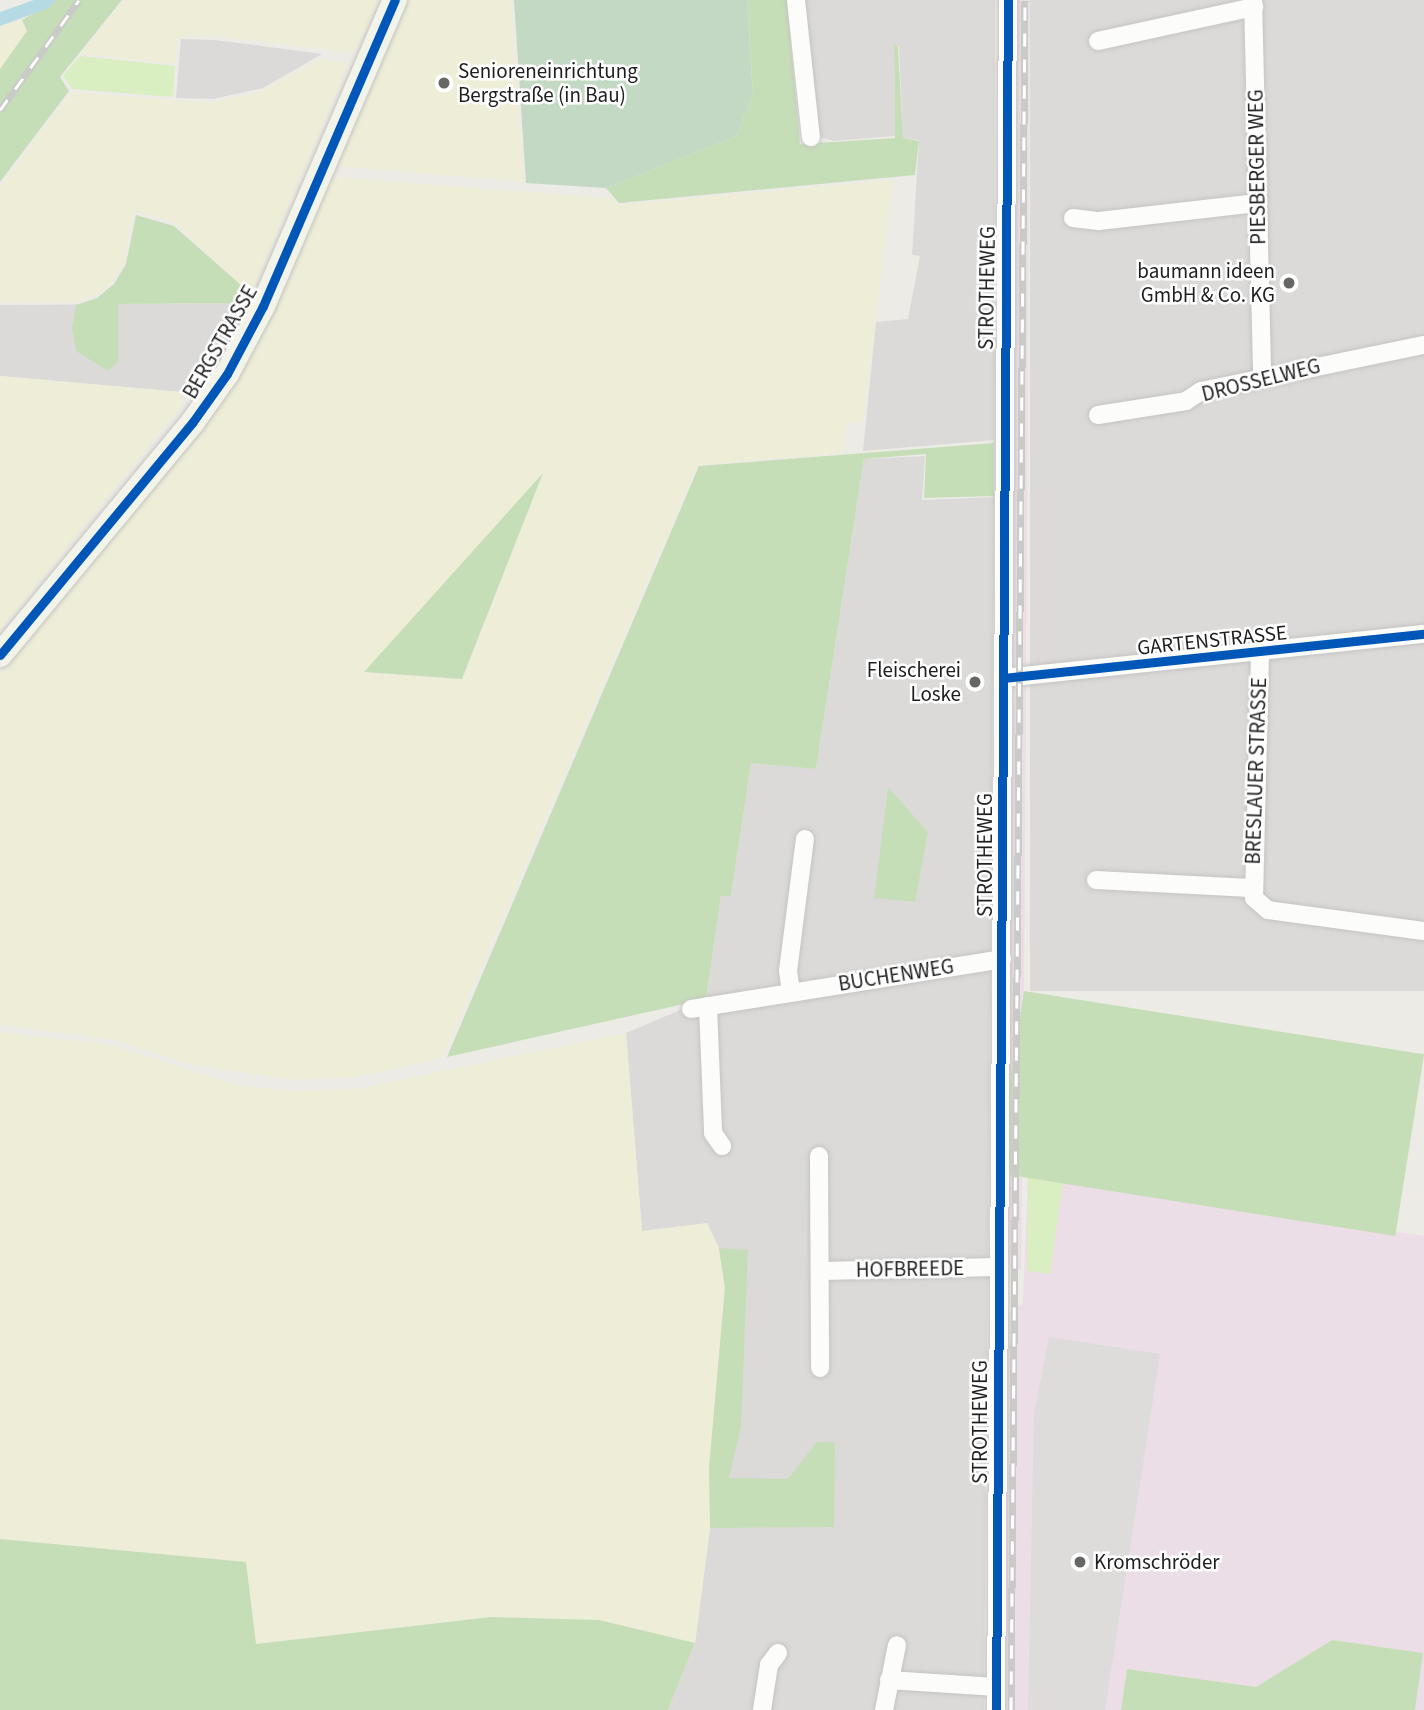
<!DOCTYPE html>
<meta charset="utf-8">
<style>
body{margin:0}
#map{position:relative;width:1424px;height:1710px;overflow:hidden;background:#edebe6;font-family:"Source Sans 3",sans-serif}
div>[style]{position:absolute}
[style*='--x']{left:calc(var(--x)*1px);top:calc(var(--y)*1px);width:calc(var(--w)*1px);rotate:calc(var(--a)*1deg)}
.residential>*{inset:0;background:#dcdad8;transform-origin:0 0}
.industrial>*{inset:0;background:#ebdee6}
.farmland>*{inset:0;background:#eeeed8}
.grass>*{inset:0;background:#d9eec1}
.forest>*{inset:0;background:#c6deb8;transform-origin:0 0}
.cemetery>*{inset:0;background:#c3d9c4}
.parking>*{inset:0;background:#dddcda}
.water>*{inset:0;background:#b6dae3}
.roads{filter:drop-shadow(0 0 2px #c5c4c2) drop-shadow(0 0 2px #c5c4c2)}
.street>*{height:18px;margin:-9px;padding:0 9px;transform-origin:9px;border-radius:9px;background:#fcfcfb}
.secondary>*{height:24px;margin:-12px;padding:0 12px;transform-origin:12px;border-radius:12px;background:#f3f4e9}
.rail>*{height:7px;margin-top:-3.5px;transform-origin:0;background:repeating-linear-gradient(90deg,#fff 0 13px,#cacac9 0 26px);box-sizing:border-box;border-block:2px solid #cacac9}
.cycleway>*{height:9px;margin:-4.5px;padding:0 4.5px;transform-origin:4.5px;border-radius:4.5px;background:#0057b8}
.dots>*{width:19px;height:19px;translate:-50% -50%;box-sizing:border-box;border:4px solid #fff;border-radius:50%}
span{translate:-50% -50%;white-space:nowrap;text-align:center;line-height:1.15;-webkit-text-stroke:5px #fff;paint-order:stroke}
.poi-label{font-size:21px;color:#1e1e1e}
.left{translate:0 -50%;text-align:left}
.right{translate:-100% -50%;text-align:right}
.street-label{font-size:21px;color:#1e1e1e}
</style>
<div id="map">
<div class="residential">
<div style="clip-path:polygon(804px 0,995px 0,994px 440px,863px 451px,876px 322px,908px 319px,920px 256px,912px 255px,919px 140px,903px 138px,899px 47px,894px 43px,895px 136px,833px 141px,817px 136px)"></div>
<div style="left:1030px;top:0;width:394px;height:991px"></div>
<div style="clip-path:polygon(181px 39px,215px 40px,322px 54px,263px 88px,213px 99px,176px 98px)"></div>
<div style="clip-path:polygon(252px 303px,202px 394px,0 376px,0 305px)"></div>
<div style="clip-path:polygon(925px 456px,922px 500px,994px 497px,984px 1710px,668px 1710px,695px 1643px,710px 1528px,709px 1468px,642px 1231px,626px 1033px,706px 999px,721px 896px,731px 896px,751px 762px,816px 769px,864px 459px)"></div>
</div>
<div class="industrial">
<div style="clip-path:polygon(1016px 0,1030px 0,1026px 672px,1015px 668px,1012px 660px)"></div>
<div style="clip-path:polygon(1026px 686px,1024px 991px,1021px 1271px,1006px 1262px,1012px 731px,1015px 690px)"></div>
<div style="clip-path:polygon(1028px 1175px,1424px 1236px,1424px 1710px,1415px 1710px,1423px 1653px,1332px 1640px,1256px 1687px,1128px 1669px,1121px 1710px,1002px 1710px,1005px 1316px,1023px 1303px)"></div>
</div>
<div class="farmland">
<div style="clip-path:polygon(125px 0,378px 0,355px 53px,217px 36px,178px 36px,175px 64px,81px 54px)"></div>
<div style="clip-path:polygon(409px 0,511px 0,524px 182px,334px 166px)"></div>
<div style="clip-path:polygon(22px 20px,27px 31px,0 69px,0 26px)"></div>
<div style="clip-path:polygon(320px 59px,349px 63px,252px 291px,233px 279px,176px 223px,134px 211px,123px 263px,111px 283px,95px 296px,74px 302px,0 302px,0 187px,71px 92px,211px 103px,261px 92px)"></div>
<div style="clip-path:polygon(evenodd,330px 177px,612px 198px,618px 205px,893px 180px,863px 421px,846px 423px,843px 453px,697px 465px,442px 1058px,356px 1077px,297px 1080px,192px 1065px,114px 1040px,0 1025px,0 672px,189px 441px,330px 177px,543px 473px,463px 679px,365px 673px,365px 672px,543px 473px)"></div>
<div style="clip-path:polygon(0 376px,182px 392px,182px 405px,0 630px)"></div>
<div style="clip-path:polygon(0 1032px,111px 1045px,236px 1085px,294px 1091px,356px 1089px,626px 1033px,642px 1231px,707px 1223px,719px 1248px,725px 1288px,709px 1468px,710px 1528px,695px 1643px,599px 1620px,491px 1617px,256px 1644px,245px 1562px,0 1539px)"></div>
</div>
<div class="grass">
<div style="clip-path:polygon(80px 56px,175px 66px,173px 97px,72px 89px,63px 76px)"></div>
<div style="clip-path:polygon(1028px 1175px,1063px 1181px,1050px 1274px,1027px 1271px)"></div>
</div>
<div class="forest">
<div style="clip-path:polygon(56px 0,122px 0,60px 77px,69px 91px,0 182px,0 69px,27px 31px,22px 20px)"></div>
<div style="clip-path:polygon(747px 0,787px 0,800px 144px,895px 138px,894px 43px,898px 47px,903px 138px,919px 141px,915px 175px,619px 203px,606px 188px,736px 136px,753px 95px)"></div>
<div style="clip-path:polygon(136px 215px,174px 226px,250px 293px,252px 303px,118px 304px,118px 362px,108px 371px,76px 351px,72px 328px,76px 305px,97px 298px,114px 284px,126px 264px)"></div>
<div style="clip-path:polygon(994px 443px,994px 496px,924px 498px,926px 454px,864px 459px,816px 769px,751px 763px,731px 896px,721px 896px,706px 999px,447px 1057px,699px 466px)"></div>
<div style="clip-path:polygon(543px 473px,462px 679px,364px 672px)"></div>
<div style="clip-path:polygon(888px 787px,928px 832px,915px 902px,874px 898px)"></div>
<div style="left:1024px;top:991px;width:405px;height:184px;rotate:9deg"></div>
<div style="clip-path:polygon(719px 1248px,748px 1250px,741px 1427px,729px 1478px,788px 1479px,817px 1442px,835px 1442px,834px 1527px,710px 1528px,709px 1468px,725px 1288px)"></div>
<div style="clip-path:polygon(0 1539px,246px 1562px,256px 1644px,491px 1617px,599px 1620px,695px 1643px,668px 1710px,0 1710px)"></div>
<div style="clip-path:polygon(1332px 1640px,1423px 1653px,1415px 1710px,1121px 1710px,1127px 1669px,1256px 1687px)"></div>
</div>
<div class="cemetery">
<div style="clip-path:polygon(514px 0,747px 0,753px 95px,736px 136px,606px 188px,526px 183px)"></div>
</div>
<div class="parking">
<div style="clip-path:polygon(1049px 1337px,1160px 1354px,1105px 1710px,1028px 1710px,1034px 1414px)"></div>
</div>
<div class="water">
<div style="clip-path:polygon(34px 0,56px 0,49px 8px,0 26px,0 12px)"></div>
</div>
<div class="roads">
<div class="street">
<div style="--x:796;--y:0;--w:138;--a:83.8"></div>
<div style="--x:1253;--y:0;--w:376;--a:88.6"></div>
<div style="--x:1098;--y:41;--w:160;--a:-12.3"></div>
<div style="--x:1073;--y:218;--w:26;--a:7"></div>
<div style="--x:1099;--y:221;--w:159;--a:-6.5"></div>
<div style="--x:1098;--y:415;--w:89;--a:-9"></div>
<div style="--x:1186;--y:401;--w:18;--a:-34"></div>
<div style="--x:1201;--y:391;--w:228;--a:-11.7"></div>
<div style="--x:1260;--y:654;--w:244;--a:91.4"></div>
<div style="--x:1254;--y:898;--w:18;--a:41"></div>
<div style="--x:1268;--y:910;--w:157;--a:7.7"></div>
<div style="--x:1003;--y:678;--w:423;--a:-6"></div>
<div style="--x:1096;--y:880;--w:155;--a:3"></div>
<div style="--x:791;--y:992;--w:21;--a:-98"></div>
<div style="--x:788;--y:971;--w:133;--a:-82.7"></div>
<div style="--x:708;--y:1006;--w:127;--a:87.7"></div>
<div style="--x:713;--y:1133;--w:16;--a:55"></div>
<div style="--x:691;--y:1009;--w:315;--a:-9.1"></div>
<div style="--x:819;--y:1156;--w:212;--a:89.7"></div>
<div style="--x:821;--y:1271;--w:177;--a:-1.3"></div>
<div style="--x:889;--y:1680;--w:107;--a:3.7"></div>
<div style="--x:762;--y:1710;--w:46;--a:-81.2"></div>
<div style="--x:769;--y:1665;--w:15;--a:-53"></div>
<div style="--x:884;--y:1710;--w:66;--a:-78.7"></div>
<div style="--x:996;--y:1710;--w:1710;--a:-89.6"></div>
</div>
<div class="secondary">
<div style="--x:0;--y:655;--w:301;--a:-50.4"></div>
<div style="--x:192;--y:423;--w:60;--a:-54.5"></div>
<div style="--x:227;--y:374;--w:77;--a:-62.1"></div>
<div style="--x:263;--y:306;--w:333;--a:-66.7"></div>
</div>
</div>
<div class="rail">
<div style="--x:0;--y:110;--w:135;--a:-54.3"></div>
<div style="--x:1011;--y:1710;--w:1710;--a:-89.53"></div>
</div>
<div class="cycleway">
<div style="--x:0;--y:655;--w:301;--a:-50.4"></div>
<div style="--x:192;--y:423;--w:60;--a:-54.5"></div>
<div style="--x:227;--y:374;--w:77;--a:-62.1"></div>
<div style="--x:263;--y:306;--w:333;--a:-66.7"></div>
<div style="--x:1003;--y:678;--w:423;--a:-6"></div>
<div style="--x:996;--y:1710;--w:1710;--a:-89.6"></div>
</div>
<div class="dots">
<div style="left:444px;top:83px;background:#666664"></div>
<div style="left:1289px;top:283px;background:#666664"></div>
<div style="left:975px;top:682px;background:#666664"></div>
<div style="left:1080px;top:1562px;background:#666664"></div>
</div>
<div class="poi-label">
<span class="left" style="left:458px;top:83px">Senioreneinrichtung<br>Bergstraße (in Bau)</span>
<span class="right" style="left:1275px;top:283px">baumann ideen<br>GmbH &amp; Co. KG</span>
<span class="right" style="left:961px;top:682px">Fleischerei<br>Loske</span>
<span class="left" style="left:1094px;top:1562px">Kromschröder</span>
</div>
<div class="street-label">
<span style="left:1257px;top:167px;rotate:-91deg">PIESBERGER WEG</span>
<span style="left:987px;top:288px;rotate:-89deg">STROTHEWEG</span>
<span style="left:220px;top:342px;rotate:-60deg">BERGSTRASSE</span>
<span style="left:1261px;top:380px;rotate:-14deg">DROSSELWEG</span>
<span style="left:1212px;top:640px;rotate:-6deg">GARTENSTRASSE</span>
<span style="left:1256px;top:771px;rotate:-88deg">BRESLAUER STRASSE</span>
<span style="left:985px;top:855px;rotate:-90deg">STROTHEWEG</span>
<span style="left:896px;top:975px;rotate:-9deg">BUCHENWEG</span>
<span style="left:910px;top:1269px;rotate:-1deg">HOFBREEDE</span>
<span style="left:980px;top:1422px;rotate:-90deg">STROTHEWEG</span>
</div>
</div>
